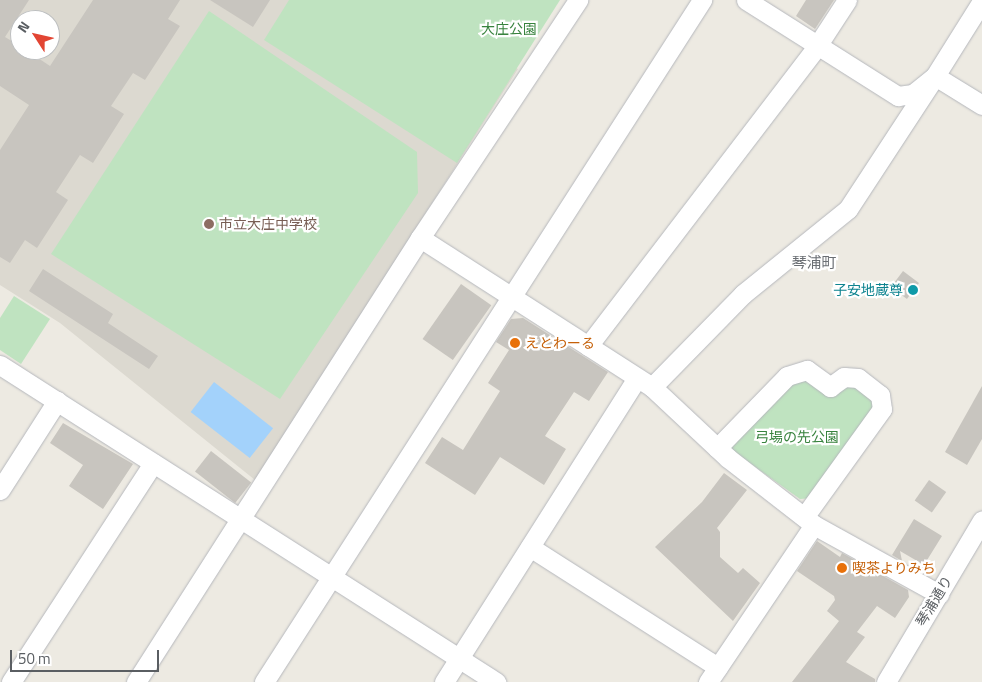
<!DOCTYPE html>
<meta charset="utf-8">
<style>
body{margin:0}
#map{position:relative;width:982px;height:682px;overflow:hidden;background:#edeae2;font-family:"Titillium Web","Noto Sans JP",sans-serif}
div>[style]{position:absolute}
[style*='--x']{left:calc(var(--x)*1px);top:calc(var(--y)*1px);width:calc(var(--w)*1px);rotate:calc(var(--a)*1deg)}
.education>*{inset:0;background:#dcd9d0}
.green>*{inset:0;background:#bfe3c0}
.water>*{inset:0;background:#a3d2fb;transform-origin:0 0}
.building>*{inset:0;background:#c8c5bf;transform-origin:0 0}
.roads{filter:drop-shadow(0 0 1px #b5b7bc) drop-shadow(0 0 1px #b5b7bc)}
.minor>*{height:19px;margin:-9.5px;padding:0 9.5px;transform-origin:9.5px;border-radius:9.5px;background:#fff}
.dots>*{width:14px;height:14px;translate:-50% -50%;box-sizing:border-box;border:2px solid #fff;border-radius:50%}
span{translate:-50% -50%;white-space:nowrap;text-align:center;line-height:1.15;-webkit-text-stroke:4.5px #fff;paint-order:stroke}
.park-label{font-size:14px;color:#38833e}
.education-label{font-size:14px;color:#785e54}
.left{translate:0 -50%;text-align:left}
.culture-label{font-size:14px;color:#0d838f}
.right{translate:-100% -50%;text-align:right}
.food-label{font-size:14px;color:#c56008}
.street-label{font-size:14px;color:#5a5e62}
.neighbourhood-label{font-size:15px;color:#6b6f74}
.north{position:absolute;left:10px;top:10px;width:50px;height:50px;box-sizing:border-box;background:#fff;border:1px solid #bdbfc0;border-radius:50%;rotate:305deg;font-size:14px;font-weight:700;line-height:20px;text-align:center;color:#5a5e62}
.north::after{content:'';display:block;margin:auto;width:18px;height:22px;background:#e24533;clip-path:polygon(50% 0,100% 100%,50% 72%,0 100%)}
.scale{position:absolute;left:10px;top:650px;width:149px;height:22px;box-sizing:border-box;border:2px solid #5a5e62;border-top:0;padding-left:6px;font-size:15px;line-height:18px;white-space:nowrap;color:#5a5e62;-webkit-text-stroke:4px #fff;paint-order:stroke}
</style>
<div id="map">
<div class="education">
<div style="clip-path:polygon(evenodd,0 0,410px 0,518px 69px,255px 480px,60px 323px,0 285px,0 0,20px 20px,50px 20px,50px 50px,20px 50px,20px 20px)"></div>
</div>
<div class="green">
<div style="clip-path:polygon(289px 0,560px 0,457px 163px,264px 40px)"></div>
<div style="clip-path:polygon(209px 11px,417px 152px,418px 193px,280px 399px,51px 254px)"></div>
<div style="clip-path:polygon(14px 296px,50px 319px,21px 364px,0 350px,0 318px)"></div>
<div style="clip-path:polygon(789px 379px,854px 381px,872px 395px,873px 407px,812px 498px,800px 499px,729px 448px)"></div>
</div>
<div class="water">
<div style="left:214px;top:382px;width:75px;height:38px;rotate:38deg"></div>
</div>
<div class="building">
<div style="clip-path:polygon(0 0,29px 0,5px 37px,20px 46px,20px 50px,26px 50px,50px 66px,93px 0,180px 0,168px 19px,180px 26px,145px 80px,133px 73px,111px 106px,124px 114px,93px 163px,80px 155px,56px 192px,68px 200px,37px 248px,25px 240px,10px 263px,0 257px,0 150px,29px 105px,0 86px)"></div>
<div style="clip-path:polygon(210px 0,270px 0,253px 27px)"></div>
<div style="clip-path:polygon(806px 0,834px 0,815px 29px,796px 16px)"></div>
<div style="clip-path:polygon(43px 269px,113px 314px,108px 323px,158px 356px,149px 369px,29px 291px)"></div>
<div style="left:903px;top:271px;width:20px;height:20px;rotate:37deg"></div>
<div style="left:461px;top:284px;width:37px;height:67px;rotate:35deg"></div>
<div style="clip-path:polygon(523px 318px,608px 372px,589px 401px,574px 392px,545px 436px,566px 449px,544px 485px,500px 457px,475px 495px,425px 463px,442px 437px,463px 450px,500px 391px,488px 383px,509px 350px,496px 342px,511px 319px)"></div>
<div style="clip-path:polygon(982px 386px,982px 439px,967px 465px,945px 452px)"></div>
<div style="clip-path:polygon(63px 423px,133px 464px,103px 509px,69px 486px,83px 465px,50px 443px)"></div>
<div style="left:211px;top:451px;width:51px;height:26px;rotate:38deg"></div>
<div style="clip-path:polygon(724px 473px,747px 490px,717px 528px,720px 532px,720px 557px,738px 573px,743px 568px,760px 583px,733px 621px,655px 547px,702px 502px)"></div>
<div style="left:929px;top:480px;width:21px;height:25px;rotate:35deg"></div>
<div style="clip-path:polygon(914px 519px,942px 536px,924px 565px,900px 551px,902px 561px,892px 555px)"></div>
<div style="clip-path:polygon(817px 541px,840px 557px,842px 553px,908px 590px,909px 597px,895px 618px,877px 606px,857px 632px,865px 637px,846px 662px,875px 679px,875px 682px,792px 682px,839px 621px,827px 611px,835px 600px,834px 596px,797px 571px)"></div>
</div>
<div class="roads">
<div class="minor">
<div style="--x:746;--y:0;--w:180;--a:32.3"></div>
<div style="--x:898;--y:96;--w:15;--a:-8"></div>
<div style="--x:913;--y:94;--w:28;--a:-39"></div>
<div style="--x:935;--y:76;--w:89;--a:-57.9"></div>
<div style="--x:420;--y:238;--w:276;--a:32.7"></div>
<div style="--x:652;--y:387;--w:104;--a:43.1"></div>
<div style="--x:728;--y:458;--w:109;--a:37.9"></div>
<div style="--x:814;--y:525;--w:143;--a:28.9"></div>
<div style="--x:588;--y:346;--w:377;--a:-52.6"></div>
<div style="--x:817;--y:46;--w:55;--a:-56.9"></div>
<div style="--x:0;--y:365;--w:589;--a:32.58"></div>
<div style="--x:652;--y:387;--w:130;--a:-45.6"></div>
<div style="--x:743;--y:294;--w:135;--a:-39"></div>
<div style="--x:848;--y:209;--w:159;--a:-56.8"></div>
<div style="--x:935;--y:76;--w:55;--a:31.7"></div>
<div style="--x:717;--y:448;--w:100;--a:-45.8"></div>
<div style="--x:787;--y:376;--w:21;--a:-17"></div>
<div style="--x:807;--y:370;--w:29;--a:36"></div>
<div style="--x:830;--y:387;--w:17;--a:-36"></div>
<div style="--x:844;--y:377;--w:14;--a:4"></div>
<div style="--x:858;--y:378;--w:28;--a:38"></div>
<div style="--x:880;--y:395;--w:14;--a:82"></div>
<div style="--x:882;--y:409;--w:133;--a:125.8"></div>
<div style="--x:0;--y:490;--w:106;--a:-57.4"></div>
<div style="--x:530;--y:547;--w:223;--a:32.6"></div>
<div style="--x:11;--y:682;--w:261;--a:-57"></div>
<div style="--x:136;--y:682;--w:527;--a:-57.4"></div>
<div style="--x:420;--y:238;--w:286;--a:-56.4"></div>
<div style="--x:264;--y:682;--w:811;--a:-57.29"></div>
<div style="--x:444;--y:682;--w:360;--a:-57.6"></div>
<div style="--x:708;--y:682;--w:189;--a:-56"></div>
<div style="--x:886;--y:682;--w:188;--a:-59.3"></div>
</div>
</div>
<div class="dots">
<div style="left:209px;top:224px;background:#8d6e63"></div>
<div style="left:913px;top:290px;background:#0f9aa8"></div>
<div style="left:515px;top:343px;background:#e8710a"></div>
<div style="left:842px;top:568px;background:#e8710a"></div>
</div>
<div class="park-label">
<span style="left:509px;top:29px">大庄公園</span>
<span style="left:797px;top:437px">弓場の先公園</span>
</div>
<div class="education-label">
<span class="left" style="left:219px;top:224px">市立大庄中学校</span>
</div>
<div class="culture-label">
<span class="right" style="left:903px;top:290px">子安地蔵尊</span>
</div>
<div class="food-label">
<span class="left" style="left:525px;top:343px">えとわーる</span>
<span class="left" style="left:852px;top:568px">喫茶よりみち</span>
</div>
<div class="street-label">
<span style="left:934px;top:601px;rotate:-59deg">琴浦通り</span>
</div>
<div class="neighbourhood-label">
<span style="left:814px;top:263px">琴浦町</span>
</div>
<div class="north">N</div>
<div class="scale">50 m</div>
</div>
